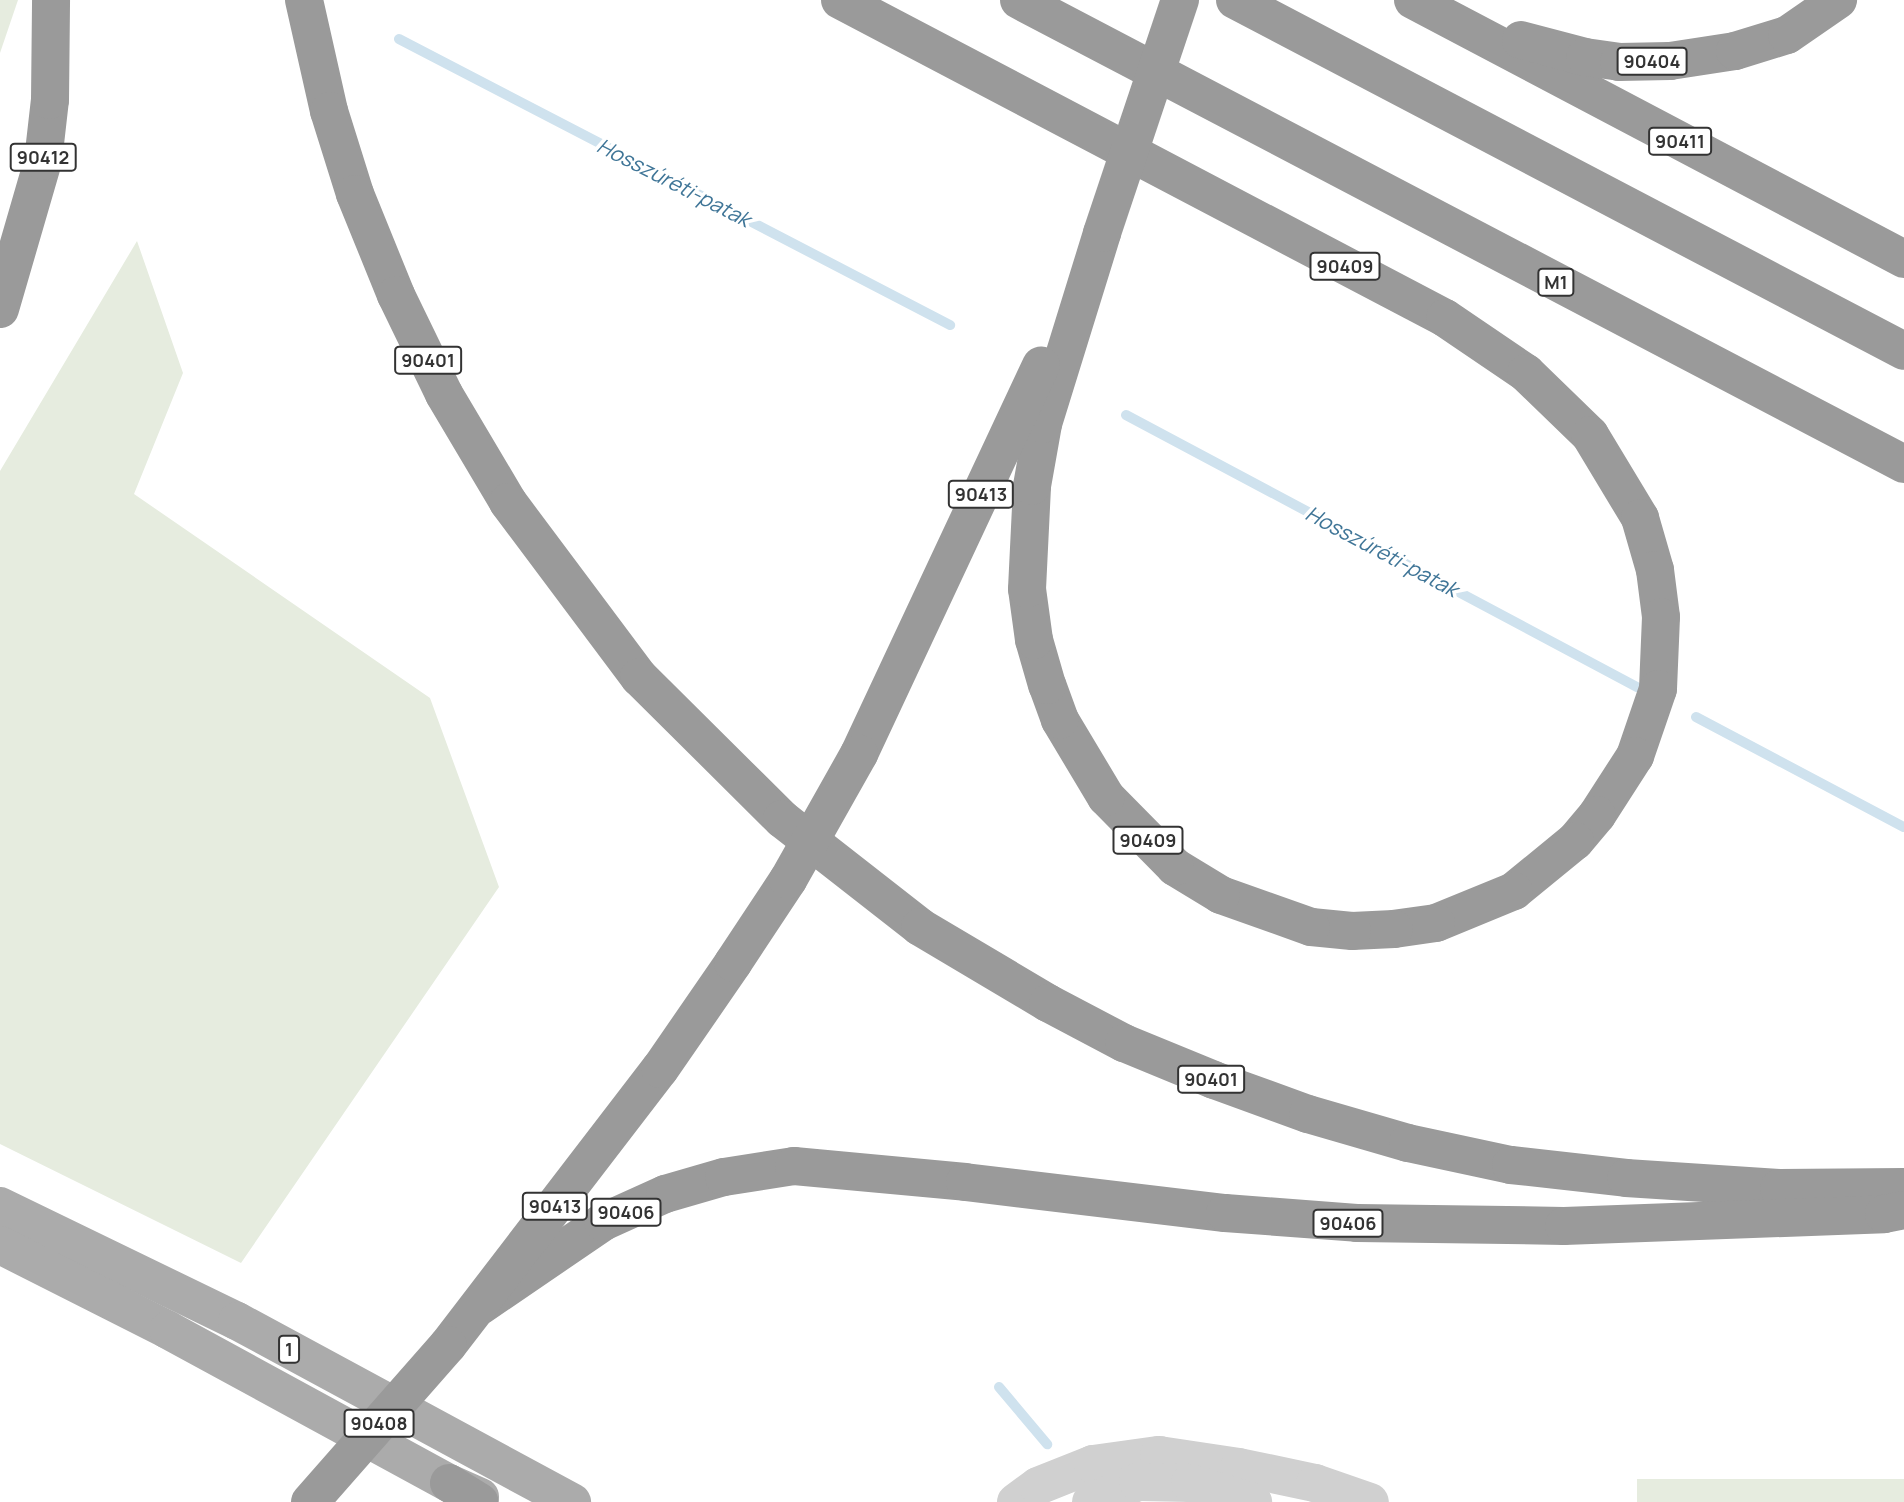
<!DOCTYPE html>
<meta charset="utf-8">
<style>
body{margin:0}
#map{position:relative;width:1904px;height:1502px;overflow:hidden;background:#fff;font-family:Manrope,sans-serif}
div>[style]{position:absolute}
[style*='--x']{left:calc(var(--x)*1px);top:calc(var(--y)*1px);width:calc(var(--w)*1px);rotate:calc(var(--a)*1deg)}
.green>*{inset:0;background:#e6ecdf;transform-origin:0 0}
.stream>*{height:10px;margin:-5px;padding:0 5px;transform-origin:5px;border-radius:5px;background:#cfe2ee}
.minor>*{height:38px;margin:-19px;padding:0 19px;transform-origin:19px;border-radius:19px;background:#d0d0d0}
.major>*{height:38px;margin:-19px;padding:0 19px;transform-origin:19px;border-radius:19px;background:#ababab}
.highway>*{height:38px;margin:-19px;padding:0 19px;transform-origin:19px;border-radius:19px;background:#9a9a9a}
.highway-bridge>*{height:38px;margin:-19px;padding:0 19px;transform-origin:19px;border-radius:19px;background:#9a9a9a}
span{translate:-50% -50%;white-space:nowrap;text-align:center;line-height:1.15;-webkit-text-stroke:7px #fff;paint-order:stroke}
.shield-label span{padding:2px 5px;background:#fff;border:2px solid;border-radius:5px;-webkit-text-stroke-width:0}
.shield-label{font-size:18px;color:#333;font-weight:700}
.water-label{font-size:21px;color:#3f7597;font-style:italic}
</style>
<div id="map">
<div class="green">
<div style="clip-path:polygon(0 0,18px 0,0 53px)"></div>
<div style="clip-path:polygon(137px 241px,183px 373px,134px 494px,430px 698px,499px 887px,241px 1263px,0 1144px,0 471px)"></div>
<div style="left:1637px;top:1479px;width:267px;height:26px"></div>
</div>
<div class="stream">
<div style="--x:399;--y:39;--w:621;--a:27.43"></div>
<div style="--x:1126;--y:415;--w:579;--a:28.03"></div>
<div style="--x:1696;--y:717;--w:235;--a:27.9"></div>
<div style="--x:999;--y:1387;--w:75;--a:49.9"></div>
</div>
<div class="minor">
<div style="--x:1016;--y:1502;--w:27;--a:-36"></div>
<div style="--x:1038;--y:1486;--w:59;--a:-21.8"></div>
<div style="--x:1093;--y:1464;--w:67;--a:-7.8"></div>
<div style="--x:1159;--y:1455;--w:81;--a:8.5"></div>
<div style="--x:1239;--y:1467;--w:78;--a:11.9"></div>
<div style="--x:1315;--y:1483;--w:58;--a:19.1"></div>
<div style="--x:1091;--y:1502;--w:51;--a:-23.1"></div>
<div style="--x:1138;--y:1482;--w:52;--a:1.1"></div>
<div style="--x:1190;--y:1483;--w:66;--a:16.8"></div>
</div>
<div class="major">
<div style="--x:0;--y:1206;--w:263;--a:25.9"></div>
<div style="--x:237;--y:1321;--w:381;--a:28.4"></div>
<div style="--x:0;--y:1245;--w:188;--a:26.8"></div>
<div style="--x:168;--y:1330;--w:320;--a:28.6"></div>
<div style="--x:449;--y:1483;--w:34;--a:24"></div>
</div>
<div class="highway">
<div style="--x:304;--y:0;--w:114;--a:77.3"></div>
<div style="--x:329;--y:111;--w:87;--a:72.6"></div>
<div style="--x:355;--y:194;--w:109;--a:67.9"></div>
<div style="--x:396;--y:295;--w:110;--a:64.1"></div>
<div style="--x:444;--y:394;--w:126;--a:59.3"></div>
<div style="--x:508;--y:502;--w:219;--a:53.2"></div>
<div style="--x:639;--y:677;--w:202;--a:44.8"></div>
<div style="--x:782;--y:819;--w:175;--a:38"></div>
<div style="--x:920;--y:927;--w:149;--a:30.7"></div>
<div style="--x:1048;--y:1003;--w:86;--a:27.8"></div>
<div style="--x:1124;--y:1043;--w:97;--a:22.3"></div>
<div style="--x:1214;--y:1080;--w:100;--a:19.9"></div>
<div style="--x:1308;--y:1114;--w:104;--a:16.2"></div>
<div style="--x:1408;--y:1143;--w:105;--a:12.1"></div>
<div style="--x:1511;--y:1165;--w:116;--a:6.4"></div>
<div style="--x:1626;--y:1178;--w:153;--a:3.7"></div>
<div style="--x:1779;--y:1188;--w:125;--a:-0.5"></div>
<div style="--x:840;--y:0;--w:683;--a:27.73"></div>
<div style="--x:1445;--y:318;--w:98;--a:34.2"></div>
<div style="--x:1526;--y:373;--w:89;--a:44.1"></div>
<div style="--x:1590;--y:435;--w:97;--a:58.9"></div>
<div style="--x:1640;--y:518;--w:54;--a:73.9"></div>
<div style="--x:1655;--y:570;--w:47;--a:82.7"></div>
<div style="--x:1661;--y:617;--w:72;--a:92.4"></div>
<div style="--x:1658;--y:689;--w:71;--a:108.9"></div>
<div style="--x:1635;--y:756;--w:70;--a:122.8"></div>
<div style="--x:1597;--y:815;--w:34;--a:130"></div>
<div style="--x:1575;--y:841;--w:79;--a:140.7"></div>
<div style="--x:1514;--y:891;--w:84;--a:157.7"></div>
<div style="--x:1436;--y:923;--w:42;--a:171.9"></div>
<div style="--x:1394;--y:929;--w:42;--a:177.3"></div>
<div style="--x:1352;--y:931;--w:41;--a:-174.4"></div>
<div style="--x:1311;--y:927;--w:96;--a:-160.4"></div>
<div style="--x:1221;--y:895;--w:54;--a:-148.7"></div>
<div style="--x:1175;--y:867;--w:98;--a:-134.6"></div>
<div style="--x:1106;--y:797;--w:90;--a:-120.9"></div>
<div style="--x:1060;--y:720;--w:37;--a:-110"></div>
<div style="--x:1047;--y:685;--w:47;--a:-106.1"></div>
<div style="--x:1034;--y:640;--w:51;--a:-97.8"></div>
<div style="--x:1027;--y:589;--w:103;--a:-87.2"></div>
<div style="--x:1032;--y:486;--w:63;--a:-79.9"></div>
<div style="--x:1043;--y:424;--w:200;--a:-72.8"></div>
<div style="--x:1019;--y:0;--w:999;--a:27.67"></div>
<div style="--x:1235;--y:0;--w:755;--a:27.68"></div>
<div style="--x:1413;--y:0;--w:555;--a:27.81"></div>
<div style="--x:1521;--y:40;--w:66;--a:14.9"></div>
<div style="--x:1585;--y:57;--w:34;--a:8"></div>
<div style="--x:1619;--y:62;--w:51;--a:-1.1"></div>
<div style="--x:1670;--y:61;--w:66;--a:-8.7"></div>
<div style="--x:1735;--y:51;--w:54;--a:-17.1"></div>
<div style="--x:1787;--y:35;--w:62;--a:-34.5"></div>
<div style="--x:0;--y:309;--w:154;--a:-73.8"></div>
<div style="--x:43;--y:161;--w:61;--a:-83.5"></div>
<div style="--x:50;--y:100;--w:100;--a:-89.4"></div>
<div style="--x:859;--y:754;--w:429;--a:-64.9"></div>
<div style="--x:480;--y:1306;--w:149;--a:-34.3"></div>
<div style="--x:603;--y:1222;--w:68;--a:-24.3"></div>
<div style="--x:665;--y:1194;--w:61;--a:-16.1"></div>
<div style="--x:724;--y:1177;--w:71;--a:-8.9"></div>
<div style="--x:794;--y:1166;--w:172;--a:5.3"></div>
<div style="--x:965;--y:1182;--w:262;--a:6.8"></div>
<div style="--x:1225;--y:1213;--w:132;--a:4.3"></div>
<div style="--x:1357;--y:1223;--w:207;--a:0.8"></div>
<div style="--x:1564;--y:1226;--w:320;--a:-2.1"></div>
<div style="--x:1884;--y:1214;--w:20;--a:-11"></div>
<div style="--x:448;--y:1345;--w:348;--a:-52.5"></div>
<div style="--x:660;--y:1069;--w:129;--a:-55.4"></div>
<div style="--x:449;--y:1483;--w:36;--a:32"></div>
</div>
<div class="highway-bridge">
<div style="--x:1102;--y:233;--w:246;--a:-71.5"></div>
<div style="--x:733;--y:963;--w:100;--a:-56.5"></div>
<div style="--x:788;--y:880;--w:145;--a:-60.6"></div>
<div style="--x:310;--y:1502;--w:209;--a:-48.7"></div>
</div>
<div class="shield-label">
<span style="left:1652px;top:61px">90404</span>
<span style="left:1680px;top:141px">90411</span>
<span style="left:43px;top:157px">90412</span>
<span style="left:1345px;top:266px">90409</span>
<span style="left:1556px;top:282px">M1</span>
<span style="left:428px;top:360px">90401</span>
<span style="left:981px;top:494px">90413</span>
<span style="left:1148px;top:840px">90409</span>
<span style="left:1211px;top:1079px">90401</span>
<span style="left:555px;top:1206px">90413</span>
<span style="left:626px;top:1212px">90406</span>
<span style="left:1348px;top:1223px">90406</span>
<span style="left:289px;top:1349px">1</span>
<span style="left:379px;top:1423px">90408</span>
</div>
<div class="water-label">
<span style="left:674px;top:182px;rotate:27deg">Hosszúréti-patak</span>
<span style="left:1382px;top:551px;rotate:28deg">Hosszúréti-patak</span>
</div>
</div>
